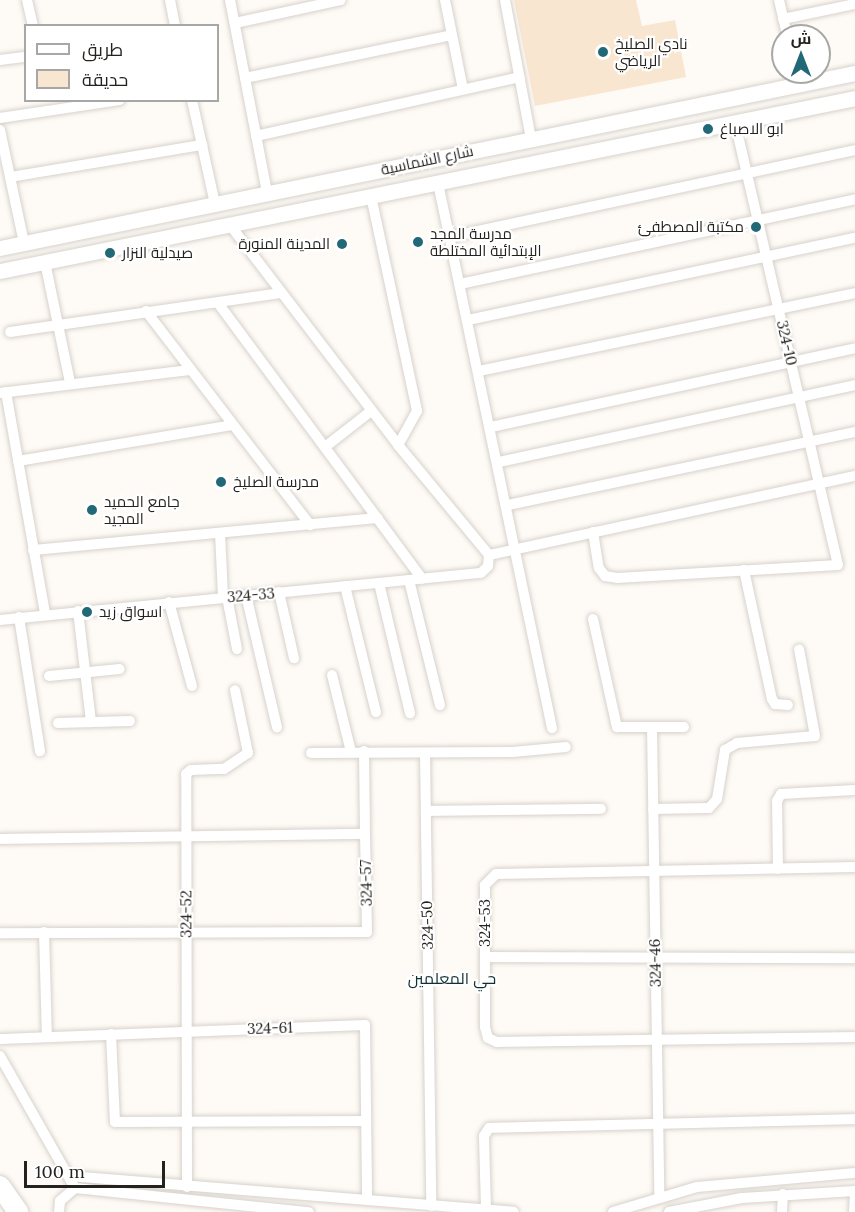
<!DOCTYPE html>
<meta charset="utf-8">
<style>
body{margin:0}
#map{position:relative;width:855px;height:1212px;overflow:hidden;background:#fefaf5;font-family:Lora,Cairo,serif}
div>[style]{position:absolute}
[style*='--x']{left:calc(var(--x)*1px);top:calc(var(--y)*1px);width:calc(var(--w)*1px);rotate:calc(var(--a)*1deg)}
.green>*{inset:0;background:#f9e6d1}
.roads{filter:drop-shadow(0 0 2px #d7d2cc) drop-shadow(0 0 2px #d7d2cc)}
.street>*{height:10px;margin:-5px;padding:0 5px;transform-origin:5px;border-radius:5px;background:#fff}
.secondary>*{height:15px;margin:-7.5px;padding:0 7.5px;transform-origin:7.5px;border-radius:7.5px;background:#fff}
.highway>*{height:20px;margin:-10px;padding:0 10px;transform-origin:10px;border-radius:10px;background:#fff}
.dots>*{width:16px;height:16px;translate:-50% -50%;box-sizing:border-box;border:3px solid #fff;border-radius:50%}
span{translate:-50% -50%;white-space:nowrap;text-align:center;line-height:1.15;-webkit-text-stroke:4.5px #fff;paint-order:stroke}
.poi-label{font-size:15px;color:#24221f}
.left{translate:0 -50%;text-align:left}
.right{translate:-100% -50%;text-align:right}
.street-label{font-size:15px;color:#24221f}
.neighbourhood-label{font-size:16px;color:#0e2f36}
.legend{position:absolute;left:24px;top:24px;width:195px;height:78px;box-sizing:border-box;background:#fff;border:2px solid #a7a7a5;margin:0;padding:8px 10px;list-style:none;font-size:18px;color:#24221f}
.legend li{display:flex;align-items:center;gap:12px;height:30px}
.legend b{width:30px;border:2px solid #a7a7a5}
.north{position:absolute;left:771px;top:24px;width:60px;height:60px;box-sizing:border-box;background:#fff;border:2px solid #a7a7a5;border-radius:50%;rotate:0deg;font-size:16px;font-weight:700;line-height:24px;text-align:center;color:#24221f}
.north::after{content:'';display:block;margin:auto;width:21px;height:27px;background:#226978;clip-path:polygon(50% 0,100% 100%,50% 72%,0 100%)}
.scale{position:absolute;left:24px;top:1161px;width:141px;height:27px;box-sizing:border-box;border:3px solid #24221f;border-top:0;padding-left:8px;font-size:18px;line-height:21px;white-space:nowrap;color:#24221f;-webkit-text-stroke:4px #fff;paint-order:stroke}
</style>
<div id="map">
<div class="green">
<div style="clip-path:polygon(514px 0,636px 0,642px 26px,675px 20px,686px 77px,535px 106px)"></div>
</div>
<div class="roads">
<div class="street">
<div style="--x:27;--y:0;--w:27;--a:77"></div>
<div style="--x:170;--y:0;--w:26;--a:79"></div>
<div style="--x:230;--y:0;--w:197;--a:79.1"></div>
<div style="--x:445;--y:0;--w:91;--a:78.6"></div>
<div style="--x:505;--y:0;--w:141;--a:79.4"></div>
<div style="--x:779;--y:0;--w:37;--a:77"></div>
<div style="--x:783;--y:19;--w:74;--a:-11.8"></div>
<div style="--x:235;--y:23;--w:108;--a:-12.2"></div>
<div style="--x:0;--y:60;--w:26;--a:-7"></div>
<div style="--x:245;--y:78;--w:211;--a:-11.7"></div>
<div style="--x:192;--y:100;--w:107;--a:77.5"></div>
<div style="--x:0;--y:118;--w:121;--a:-8.5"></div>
<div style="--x:0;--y:130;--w:116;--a:78"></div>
<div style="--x:256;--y:136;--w:270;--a:-12.6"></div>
<div style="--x:10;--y:177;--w:195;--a:-9.5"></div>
<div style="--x:438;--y:183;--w:557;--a:78.19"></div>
<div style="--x:371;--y:196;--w:220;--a:77.9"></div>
<div style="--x:417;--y:411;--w:39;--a:119"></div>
<div style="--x:230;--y:225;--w:277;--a:52.6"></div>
<div style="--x:398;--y:445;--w:143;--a:50.4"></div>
<div style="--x:450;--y:237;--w:414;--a:-12.1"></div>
<div style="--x:45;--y:262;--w:124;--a:78.3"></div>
<div style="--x:460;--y:284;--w:404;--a:-12.1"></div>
<div style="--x:218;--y:303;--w:343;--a:53.5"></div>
<div style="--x:146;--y:311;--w:270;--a:52.5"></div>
<div style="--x:468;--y:320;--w:396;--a:-12"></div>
<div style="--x:10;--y:332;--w:272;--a:-8.2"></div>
<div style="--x:479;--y:371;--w:384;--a:-11.7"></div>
<div style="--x:6;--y:392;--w:225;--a:80"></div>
<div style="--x:0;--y:393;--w:191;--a:-6.9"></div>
<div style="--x:491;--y:427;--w:372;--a:-12.2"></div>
<div style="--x:325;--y:447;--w:58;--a:-38"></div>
<div style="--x:18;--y:461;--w:217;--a:-9.5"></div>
<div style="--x:499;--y:462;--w:364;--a:-12.2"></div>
<div style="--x:508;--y:505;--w:355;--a:-11.9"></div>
<div style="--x:593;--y:532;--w:36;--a:81"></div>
<div style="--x:599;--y:568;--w:10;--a:53"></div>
<div style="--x:605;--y:576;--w:12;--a:9"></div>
<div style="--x:617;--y:578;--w:221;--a:-3.4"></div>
<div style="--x:838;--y:565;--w:455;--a:-103.1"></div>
<div style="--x:220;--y:533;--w:64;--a:87.3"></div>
<div style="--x:33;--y:550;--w:346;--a:-5.3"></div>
<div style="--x:489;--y:555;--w:374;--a:-12.2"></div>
<div style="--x:744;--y:570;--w:132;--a:77.8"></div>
<div style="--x:772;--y:699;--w:6;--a:59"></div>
<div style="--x:775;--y:704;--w:13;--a:4"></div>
<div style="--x:409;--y:580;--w:129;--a:76.1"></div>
<div style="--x:379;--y:583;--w:134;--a:76.6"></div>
<div style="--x:345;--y:586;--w:130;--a:76.2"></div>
<div style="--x:279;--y:592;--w:68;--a:77.2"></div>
<div style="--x:246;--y:595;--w:136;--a:76.8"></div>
<div style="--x:227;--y:597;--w:53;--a:79.1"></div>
<div style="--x:169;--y:602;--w:87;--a:74.7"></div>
<div style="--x:78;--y:611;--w:112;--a:83.3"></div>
<div style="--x:19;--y:617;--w:136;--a:81.1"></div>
<div style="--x:593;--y:619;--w:111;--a:77.5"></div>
<div style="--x:617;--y:727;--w:67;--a:0"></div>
<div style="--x:0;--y:620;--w:483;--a:-5.6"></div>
<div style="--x:481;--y:573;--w:10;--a:-45"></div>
<div style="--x:488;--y:566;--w:11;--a:-85"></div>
<div style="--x:332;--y:675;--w:79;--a:76.1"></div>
<div style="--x:49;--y:676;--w:71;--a:-5.6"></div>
<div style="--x:58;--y:723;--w:72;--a:-1.6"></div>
<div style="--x:652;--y:728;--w:470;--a:89.1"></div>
<div style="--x:364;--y:751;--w:83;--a:89.3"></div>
<div style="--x:311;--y:753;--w:202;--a:-0.3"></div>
<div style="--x:513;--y:752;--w:53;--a:-5.4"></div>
<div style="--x:425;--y:753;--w:453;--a:89.2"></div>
<div style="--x:653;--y:809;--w:56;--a:-1"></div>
<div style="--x:709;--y:808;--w:12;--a:-48"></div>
<div style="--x:717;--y:799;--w:50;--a:-80.7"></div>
<div style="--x:725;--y:750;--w:14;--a:-30"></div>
<div style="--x:737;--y:743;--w:78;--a:-5.1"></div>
<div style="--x:815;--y:736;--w:88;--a:-100.4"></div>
<div style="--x:426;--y:811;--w:175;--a:-0.7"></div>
<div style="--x:0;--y:839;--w:365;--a:-0.8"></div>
<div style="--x:365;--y:834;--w:98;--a:88.8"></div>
<div style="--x:367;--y:932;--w:367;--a:179.8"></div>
<div style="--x:855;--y:867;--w:359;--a:178.9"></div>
<div style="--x:496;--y:874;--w:16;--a:135"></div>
<div style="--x:485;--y:885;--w:142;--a:90"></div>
<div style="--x:485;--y:1027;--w:11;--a:75"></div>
<div style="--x:488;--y:1038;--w:10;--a:24"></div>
<div style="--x:497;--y:1042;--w:358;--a:-0.8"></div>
<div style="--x:778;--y:869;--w:68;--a:-90.8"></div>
<div style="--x:777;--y:801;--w:8;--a:-60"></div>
<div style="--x:781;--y:794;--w:74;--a:-3.1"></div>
<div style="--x:44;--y:932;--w:105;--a:88.4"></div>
<div style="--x:485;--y:957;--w:370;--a:0.2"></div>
<div style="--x:111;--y:1034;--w:88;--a:87.4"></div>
<div style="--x:115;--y:1122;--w:251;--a:-0.2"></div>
<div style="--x:0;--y:1039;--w:365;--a:-2.2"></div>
<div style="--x:365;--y:1025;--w:175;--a:89.3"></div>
<div style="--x:0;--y:1056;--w:152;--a:60.4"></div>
<div style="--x:75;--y:1188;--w:20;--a:139"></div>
<div style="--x:60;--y:1201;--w:11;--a:95"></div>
<div style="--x:69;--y:1176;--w:446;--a:4.6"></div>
<div style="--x:187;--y:1187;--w:413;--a:-90.1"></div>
<div style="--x:186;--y:774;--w:6;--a:-39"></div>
<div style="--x:191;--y:770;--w:33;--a:-2"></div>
<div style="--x:224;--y:769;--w:29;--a:-34"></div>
<div style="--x:248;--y:753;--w:64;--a:-101.7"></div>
<div style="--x:75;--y:1188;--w:235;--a:5.9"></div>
<div style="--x:486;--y:1209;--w:73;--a:-91.6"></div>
<div style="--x:484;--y:1136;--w:9;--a:-58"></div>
<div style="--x:489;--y:1128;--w:366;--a:-1.4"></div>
<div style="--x:613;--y:1212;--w:88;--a:-16.6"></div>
<div style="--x:697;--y:1187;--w:159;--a:-5.1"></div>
<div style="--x:669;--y:1212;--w:74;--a:-10.9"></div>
<div style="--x:742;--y:1198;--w:113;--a:-3.5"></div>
<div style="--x:782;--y:1212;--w:18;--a:-87"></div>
<div style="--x:854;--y:1212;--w:21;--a:-87"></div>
</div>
<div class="secondary">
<div style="--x:0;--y:248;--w:873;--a:-11.57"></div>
<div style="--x:0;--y:271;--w:872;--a:-11.44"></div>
</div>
<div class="highway">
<div style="--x:0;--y:1186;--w:32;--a:55"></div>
</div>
</div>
<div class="dots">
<div style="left:603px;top:52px;background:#226978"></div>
<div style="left:708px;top:129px;background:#226978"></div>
<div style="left:756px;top:227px;background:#226978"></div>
<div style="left:418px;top:242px;background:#226978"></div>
<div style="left:342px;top:244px;background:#226978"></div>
<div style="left:110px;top:253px;background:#226978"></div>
<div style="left:221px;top:482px;background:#226978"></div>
<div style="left:92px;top:510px;background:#226978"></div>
<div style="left:87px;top:612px;background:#226978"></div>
</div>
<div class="poi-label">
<span class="left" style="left:615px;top:52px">نادي الصليخ<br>الرياضي</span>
<span class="left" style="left:720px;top:129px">ابو الاصباغ</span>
<span class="right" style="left:744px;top:227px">مكتبة المصطفئ</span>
<span class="left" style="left:430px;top:242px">مدرسة المجد<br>الإبتدائية المختلطة</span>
<span class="right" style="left:330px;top:244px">المدينة المنورة</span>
<span class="left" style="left:122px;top:253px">صيدلية النزار</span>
<span class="left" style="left:233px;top:482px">مدرسة الصليخ</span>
<span class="left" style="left:104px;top:510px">جامع الحميد<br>المجيد</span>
<span class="left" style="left:99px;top:612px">اسواق زيد</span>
</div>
<div class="street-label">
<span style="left:427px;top:160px;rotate:-12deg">شارع الشماسية</span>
<span style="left:787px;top:343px;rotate:77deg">324-10</span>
<span style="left:251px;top:595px;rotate:-5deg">324-33</span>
<span style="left:366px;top:883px;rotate:-91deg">324-57</span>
<span style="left:186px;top:914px;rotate:-90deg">324-52</span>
<span style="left:485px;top:923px;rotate:-90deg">324-53</span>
<span style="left:427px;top:925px;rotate:-91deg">324-50</span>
<span style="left:655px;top:963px;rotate:-91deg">324-46</span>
<span style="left:270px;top:1028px;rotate:-2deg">324-61</span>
</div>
<div class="neighbourhood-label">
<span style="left:452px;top:978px">حي المعلمين</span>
</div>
<ul class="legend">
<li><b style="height:8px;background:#fff"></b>طريق</li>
<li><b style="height:16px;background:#f9e6d1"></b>حديقة</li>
</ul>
<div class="north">ش</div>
<div class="scale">100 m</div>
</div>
